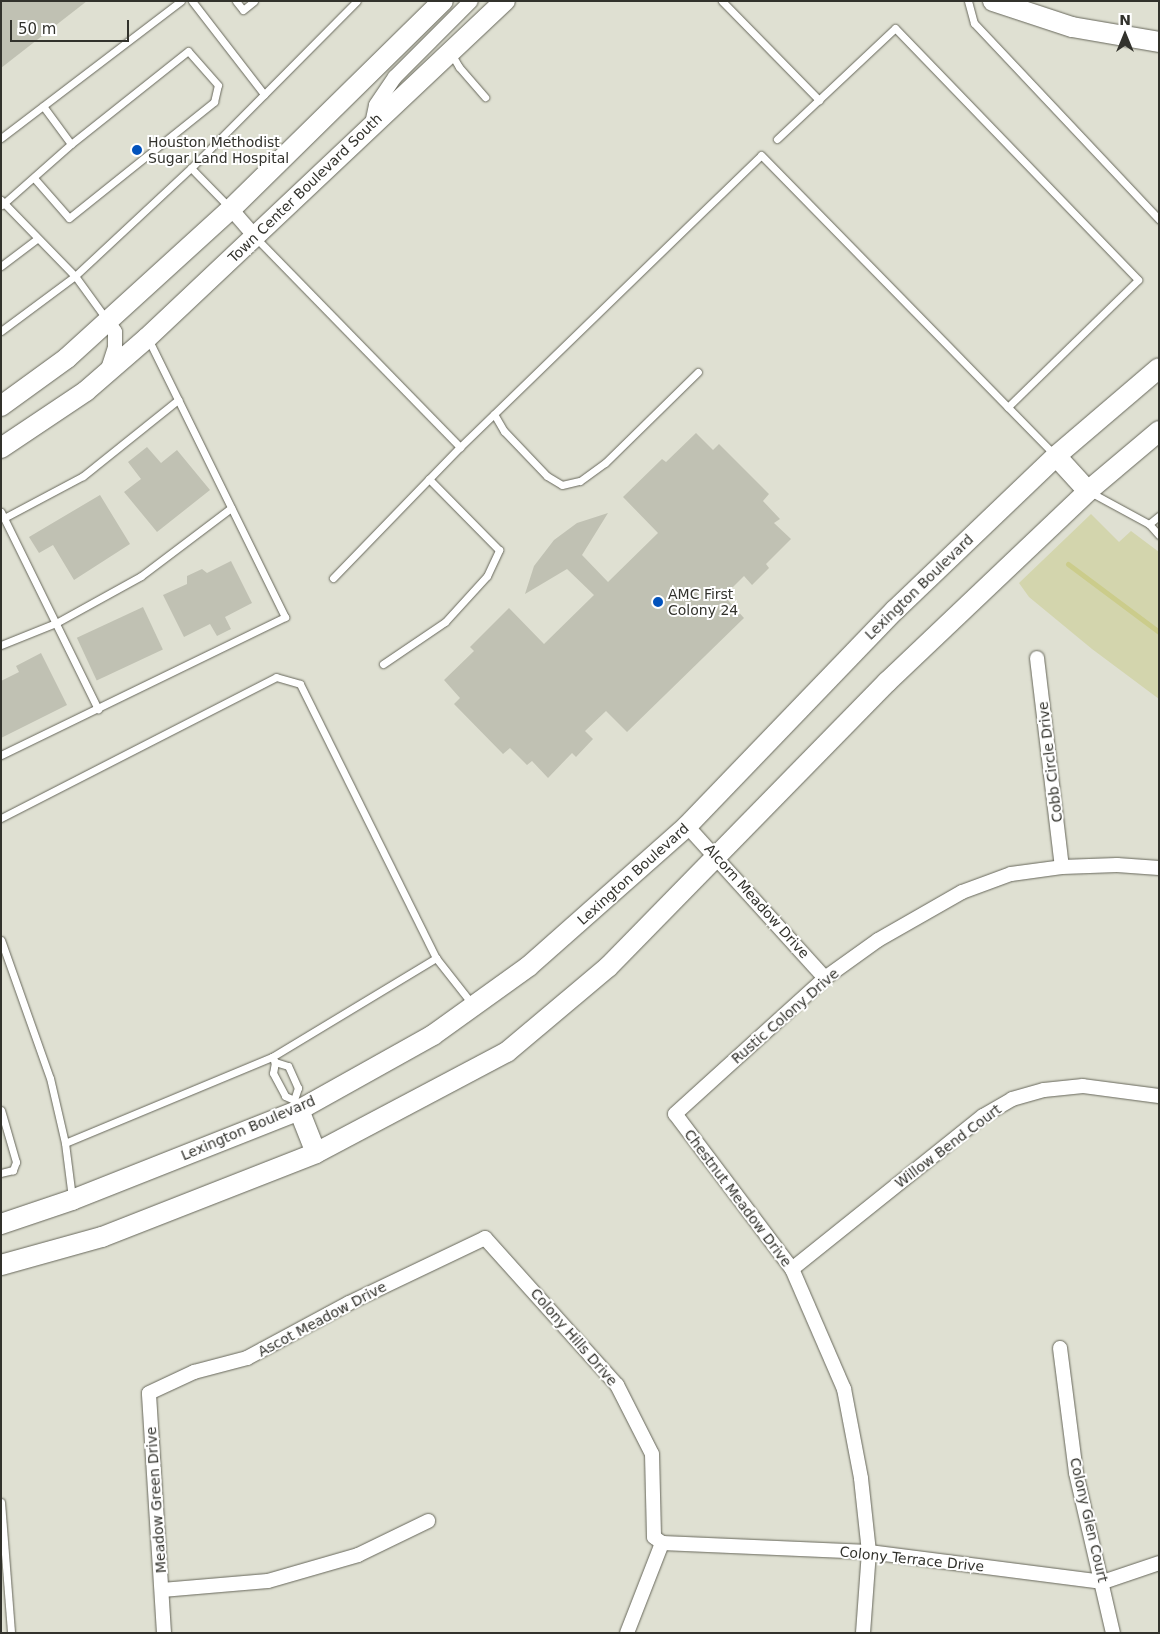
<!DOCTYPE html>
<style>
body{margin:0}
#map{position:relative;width:1160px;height:1634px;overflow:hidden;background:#dfe0d2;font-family:"DejaVu Sans",sans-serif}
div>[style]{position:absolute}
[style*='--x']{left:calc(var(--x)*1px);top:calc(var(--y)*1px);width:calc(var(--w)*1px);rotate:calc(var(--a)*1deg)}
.green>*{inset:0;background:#d3d5ad}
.stream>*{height:5px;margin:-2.5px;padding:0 2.5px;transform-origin:2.5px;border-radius:2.5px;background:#cbcc8b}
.building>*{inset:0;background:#c0c1b3;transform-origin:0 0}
.roads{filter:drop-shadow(0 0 1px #67675b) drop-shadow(0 0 1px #67675b)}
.lane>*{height:7px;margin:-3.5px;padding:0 3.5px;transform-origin:3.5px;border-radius:3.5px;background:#fff}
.street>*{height:14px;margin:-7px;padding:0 7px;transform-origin:7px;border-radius:7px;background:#fff}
.secondary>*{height:20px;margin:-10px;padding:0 10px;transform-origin:10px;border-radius:10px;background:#fff}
.dots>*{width:14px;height:14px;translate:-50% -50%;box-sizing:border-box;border:2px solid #fff;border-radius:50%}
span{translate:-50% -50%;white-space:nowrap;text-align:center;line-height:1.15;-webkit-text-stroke:4px #fff;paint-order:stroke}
.poi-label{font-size:14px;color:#32322c}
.left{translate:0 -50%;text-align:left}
.street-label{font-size:14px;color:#32322c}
.frame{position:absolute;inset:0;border:2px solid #32322c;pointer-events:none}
.north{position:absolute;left:1100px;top:10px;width:50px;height:50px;-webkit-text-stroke:4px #fff;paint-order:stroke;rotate:0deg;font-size:14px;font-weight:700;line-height:20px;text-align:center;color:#32322c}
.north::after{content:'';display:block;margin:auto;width:18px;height:22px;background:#32322c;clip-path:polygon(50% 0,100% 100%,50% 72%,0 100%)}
.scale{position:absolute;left:10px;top:20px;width:119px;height:22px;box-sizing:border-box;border:2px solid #32322c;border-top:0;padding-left:6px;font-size:15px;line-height:18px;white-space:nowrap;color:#32322c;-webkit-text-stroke:4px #fff;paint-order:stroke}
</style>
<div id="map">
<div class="green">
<div style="clip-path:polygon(1091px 514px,1119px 542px,1131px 531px,1159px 552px,1159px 699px,1092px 649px,1029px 597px,1019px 583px)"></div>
</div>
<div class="stream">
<div style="--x:1068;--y:564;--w:114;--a:36.8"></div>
</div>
<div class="building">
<div style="clip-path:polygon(1px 1px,87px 1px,1px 68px)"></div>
<div style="clip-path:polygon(696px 433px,713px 450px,719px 444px,769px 494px,763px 501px,780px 519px,774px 523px,791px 539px,766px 564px,769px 568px,752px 585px,744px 576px,724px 596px,744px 618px,627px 732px,606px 711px,585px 731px,593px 739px,576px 757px,572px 753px,548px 778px,532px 761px,527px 765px,510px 748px,503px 754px,454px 704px,460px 698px,444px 680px,474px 651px,470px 647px,509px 608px,544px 644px,594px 595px,567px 569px,525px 594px,534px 566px,554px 540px,577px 523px,608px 513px,582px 555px,608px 582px,658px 533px,623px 497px,662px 459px,666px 462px)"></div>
<div style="clip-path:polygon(147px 447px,161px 463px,177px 450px,210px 490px,157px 532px,124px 492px,141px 479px,128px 462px)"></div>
<div style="clip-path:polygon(100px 495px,130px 544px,74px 580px,53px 545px,39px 553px,29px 537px)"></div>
<div style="clip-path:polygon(231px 561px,252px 603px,225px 617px,231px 629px,217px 636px,210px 624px,184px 637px,163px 595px,187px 584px,187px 576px,202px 569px,207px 573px)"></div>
<div style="left:143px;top:607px;width:47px;height:73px;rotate:65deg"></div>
<div style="clip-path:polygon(41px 653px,67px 705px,1px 738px,1px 681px,19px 672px,16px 666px)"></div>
</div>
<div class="roads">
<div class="lane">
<div style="--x:192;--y:1;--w:118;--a:52.3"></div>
<div style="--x:236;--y:1;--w:11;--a:52"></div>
<div style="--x:243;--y:10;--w:14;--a:-39"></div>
<div style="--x:722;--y:1;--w:139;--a:45.6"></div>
<div style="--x:968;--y:1;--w:23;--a:75"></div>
<div style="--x:974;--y:23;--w:270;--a:46.7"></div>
<div style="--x:452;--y:55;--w:14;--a:60"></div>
<div style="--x:459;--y:67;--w:40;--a:49"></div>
<div style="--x:1;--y:138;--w:226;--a:-37.3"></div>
<div style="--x:777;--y:139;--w:162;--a:-43.2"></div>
<div style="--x:895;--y:28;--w:350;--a:46"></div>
<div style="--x:1138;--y:280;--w:182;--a:135.7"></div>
<div style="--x:34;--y:178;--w:53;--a:48.8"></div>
<div style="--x:69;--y:218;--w:186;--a:-38.7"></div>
<div style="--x:214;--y:102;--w:17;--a:-77"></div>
<div style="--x:218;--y:85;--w:45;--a:-131.4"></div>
<div style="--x:188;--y:51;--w:149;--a:141.5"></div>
<div style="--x:71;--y:144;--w:47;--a:-126.4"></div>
<div style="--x:1;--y:200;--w:106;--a:45.8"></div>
<div style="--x:75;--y:276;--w:92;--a:143.4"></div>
<div style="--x:2;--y:205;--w:92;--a:-41.5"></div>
<div style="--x:230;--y:208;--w:56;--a:-134.3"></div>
<div style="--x:191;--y:168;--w:235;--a:-45.2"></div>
<div style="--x:257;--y:239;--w:291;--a:45.7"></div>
<div style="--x:460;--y:447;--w:419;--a:-44.1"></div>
<div style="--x:761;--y:155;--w:419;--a:45.6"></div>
<div style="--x:1;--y:266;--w:46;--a:-37.1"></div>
<div style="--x:107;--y:320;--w:54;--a:-126"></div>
<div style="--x:75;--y:276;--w:158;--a:-43"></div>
<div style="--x:494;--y:414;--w:20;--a:60"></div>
<div style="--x:504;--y:431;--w:62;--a:46.3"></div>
<div style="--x:547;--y:476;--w:17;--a:31"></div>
<div style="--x:562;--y:485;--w:18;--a:-13"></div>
<div style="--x:580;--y:481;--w:31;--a:-36"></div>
<div style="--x:605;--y:463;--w:130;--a:-44.4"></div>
<div style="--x:1090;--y:492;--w:67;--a:28.5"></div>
<div style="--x:1149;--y:524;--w:15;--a:48"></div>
<div style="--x:1;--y:512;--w:220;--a:63.8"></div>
<div style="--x:4;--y:518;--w:89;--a:-28"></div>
<div style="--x:83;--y:476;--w:122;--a:-38.7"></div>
<div style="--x:1149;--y:524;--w:13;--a:-39"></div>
<div style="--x:333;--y:578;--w:182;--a:-45.9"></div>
<div style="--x:1;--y:645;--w:59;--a:-21.8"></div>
<div style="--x:56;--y:623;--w:97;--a:-28.9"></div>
<div style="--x:141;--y:576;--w:113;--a:-37.1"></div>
<div style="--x:383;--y:664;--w:75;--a:-34.1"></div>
<div style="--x:445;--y:622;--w:62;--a:-47.6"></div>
<div style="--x:487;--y:576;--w:29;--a:-65"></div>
<div style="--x:499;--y:550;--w:100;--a:-134.6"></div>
<div style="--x:1;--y:755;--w:316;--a:-25.9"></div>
<div style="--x:285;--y:617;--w:308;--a:-116.2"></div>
<div style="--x:1;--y:818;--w:309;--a:-27.1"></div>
<div style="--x:276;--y:677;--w:25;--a:16"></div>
<div style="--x:300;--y:684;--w:306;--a:63.6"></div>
<div style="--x:436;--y:958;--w:60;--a:51.8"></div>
<div style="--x:1;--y:940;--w:146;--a:70.5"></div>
<div style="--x:50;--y:1078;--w:67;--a:77"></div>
<div style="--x:65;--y:1143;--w:55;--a:82.7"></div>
<div style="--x:272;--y:1057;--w:192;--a:-31.1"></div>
<div style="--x:294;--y:1100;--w:13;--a:-72"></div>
<div style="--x:298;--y:1088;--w:24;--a:-114"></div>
<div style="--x:288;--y:1066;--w:14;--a:-163"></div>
<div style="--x:275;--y:1062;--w:11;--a:100"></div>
<div style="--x:273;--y:1073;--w:26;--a:62"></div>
<div style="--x:285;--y:1096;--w:10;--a:24"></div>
<div style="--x:294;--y:1100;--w:9;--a:63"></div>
<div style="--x:1;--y:1110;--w:54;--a:73.9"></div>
<div style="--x:16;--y:1162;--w:9;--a:111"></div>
<div style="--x:13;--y:1170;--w:12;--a:166"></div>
<div style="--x:65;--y:1143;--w:224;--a:-22.6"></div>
<div style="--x:272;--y:1057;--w:6;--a:59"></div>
<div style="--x:1;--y:1502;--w:131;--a:85.6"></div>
</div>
<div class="street">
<div style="--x:372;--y:124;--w:19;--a:-78"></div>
<div style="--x:376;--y:105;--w:34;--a:-56"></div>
<div style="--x:395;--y:77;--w:107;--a:-45"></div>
<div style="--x:231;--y:209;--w:37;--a:49"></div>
<div style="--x:107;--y:372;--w:25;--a:-72"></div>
<div style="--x:115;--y:348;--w:16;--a:-90"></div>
<div style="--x:115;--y:332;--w:14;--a:-124"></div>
<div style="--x:1037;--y:658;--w:210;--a:83.2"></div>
<div style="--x:687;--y:826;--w:205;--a:47.8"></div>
<div style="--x:792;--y:1269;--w:245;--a:-38.7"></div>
<div style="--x:983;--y:1116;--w:34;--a:-30"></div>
<div style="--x:1012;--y:1099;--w:33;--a:-16"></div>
<div style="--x:1044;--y:1090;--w:39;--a:-6"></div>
<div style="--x:1083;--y:1086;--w:77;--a:7.5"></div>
<div style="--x:1060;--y:1348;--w:126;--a:82.7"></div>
<div style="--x:1076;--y:1473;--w:164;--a:77"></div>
<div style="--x:662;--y:1543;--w:207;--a:2.5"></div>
<div style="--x:869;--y:1552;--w:236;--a:7.3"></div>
<div style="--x:1103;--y:1582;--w:59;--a:-18.7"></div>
<div style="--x:162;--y:1590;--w:106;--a:-4.9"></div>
<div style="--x:268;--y:1581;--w:94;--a:-16.1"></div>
<div style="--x:358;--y:1555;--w:78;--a:-25.9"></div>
<div style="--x:164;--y:1633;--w:240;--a:-93.6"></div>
<div style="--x:149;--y:1393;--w:50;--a:-25"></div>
<div style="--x:194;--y:1372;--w:55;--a:-14.8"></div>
<div style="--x:247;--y:1358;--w:116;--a:-28.3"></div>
<div style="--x:349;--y:1303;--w:151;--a:-25.5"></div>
<div style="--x:485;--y:1238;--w:198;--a:48.1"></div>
<div style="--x:617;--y:1385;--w:77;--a:63.1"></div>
<div style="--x:652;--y:1454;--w:83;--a:88.6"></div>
<div style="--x:654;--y:1537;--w:10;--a:37"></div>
<div style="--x:627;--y:1633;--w:97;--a:-68.7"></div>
<div style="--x:863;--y:1633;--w:81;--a:-85.8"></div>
<div style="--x:869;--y:1552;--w:74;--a:-96.2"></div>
<div style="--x:861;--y:1478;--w:91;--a:-100.8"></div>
<div style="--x:844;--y:1389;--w:131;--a:-113.4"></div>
<div style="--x:792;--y:1269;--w:194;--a:-127"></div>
<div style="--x:675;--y:1114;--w:202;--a:-42.2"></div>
<div style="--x:825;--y:978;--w:65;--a:-35.6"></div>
<div style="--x:878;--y:940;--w:97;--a:-29.7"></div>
<div style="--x:962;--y:892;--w:52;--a:-20.2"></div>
<div style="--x:1011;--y:874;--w:51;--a:-7.8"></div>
<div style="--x:1062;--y:867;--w:55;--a:-2.1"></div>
<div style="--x:1117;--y:865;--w:42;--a:4.1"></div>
</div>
<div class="secondary">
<div style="--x:993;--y:1;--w:83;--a:18.2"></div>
<div style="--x:1072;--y:27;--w:88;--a:9.8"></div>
<div style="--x:1;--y:406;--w:82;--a:-36"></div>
<div style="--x:67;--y:358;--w:222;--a:-42.3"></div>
<div style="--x:231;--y:209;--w:297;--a:-44.5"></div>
<div style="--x:1;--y:448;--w:102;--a:-33.8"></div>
<div style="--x:86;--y:391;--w:81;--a:-41"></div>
<div style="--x:147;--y:338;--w:492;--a:-43.3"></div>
<div style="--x:1056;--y:456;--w:47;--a:47.6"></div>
<div style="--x:299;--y:1110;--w:46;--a:68.4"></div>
<div style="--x:1;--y:1224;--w:75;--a:-18.7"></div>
<div style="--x:72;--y:1200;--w:244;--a:-21.6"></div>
<div style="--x:299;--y:1110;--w:154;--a:-29.2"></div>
<div style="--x:433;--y:1035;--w:118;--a:-35.7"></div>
<div style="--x:529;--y:966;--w:211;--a:-41.5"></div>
<div style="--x:687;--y:826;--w:300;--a:-46.1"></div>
<div style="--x:895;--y:610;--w:223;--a:-43.7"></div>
<div style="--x:1056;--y:456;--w:135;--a:-40.5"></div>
<div style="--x:1;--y:1265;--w:105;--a:-15.5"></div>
<div style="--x:102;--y:1237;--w:230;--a:-21.4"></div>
<div style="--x:316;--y:1153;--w:216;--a:-27.9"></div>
<div style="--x:507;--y:1052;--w:132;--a:-40.1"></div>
<div style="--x:608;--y:967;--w:399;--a:-45.6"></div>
<div style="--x:887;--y:682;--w:277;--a:-43.5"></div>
<div style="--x:1088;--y:491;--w:93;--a:-40.2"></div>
</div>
</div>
<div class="dots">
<div style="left:137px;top:150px;background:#0152bc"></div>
<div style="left:658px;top:602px;background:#0152bc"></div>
</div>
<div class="poi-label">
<span class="left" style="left:148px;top:150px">Houston Methodist<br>Sugar Land Hospital</span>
<span class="left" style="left:668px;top:602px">AMC First<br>Colony 24</span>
</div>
<div class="street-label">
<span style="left:305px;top:188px;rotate:-44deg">Town Center Boulevard South</span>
<span style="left:919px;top:587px;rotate:-44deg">Lexington Boulevard</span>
<span style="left:1050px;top:762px;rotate:-97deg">Cobb Circle Drive</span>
<span style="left:633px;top:874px;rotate:-42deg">Lexington Boulevard</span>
<span style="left:757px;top:901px;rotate:48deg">Alcorn Meadow Drive</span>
<span style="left:785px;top:1016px;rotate:-41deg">Rustic Colony Drive</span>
<span style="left:248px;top:1128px;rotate:-23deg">Lexington Boulevard</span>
<span style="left:948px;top:1146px;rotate:-37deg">Willow Bend Court</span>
<span style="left:738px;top:1198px;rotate:53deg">Chestnut Meadow Drive</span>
<span style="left:322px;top:1319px;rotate:-28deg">Ascot Meadow Drive</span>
<span style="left:574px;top:1337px;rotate:49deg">Colony Hills Drive</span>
<span style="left:156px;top:1500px;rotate:-94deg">Meadow Green Drive</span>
<span style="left:1089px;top:1520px;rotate:77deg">Colony Glen Court</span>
<span style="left:912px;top:1559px;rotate:6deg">Colony Terrace Drive</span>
</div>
<div class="frame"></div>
<div class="north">N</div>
<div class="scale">50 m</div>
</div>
